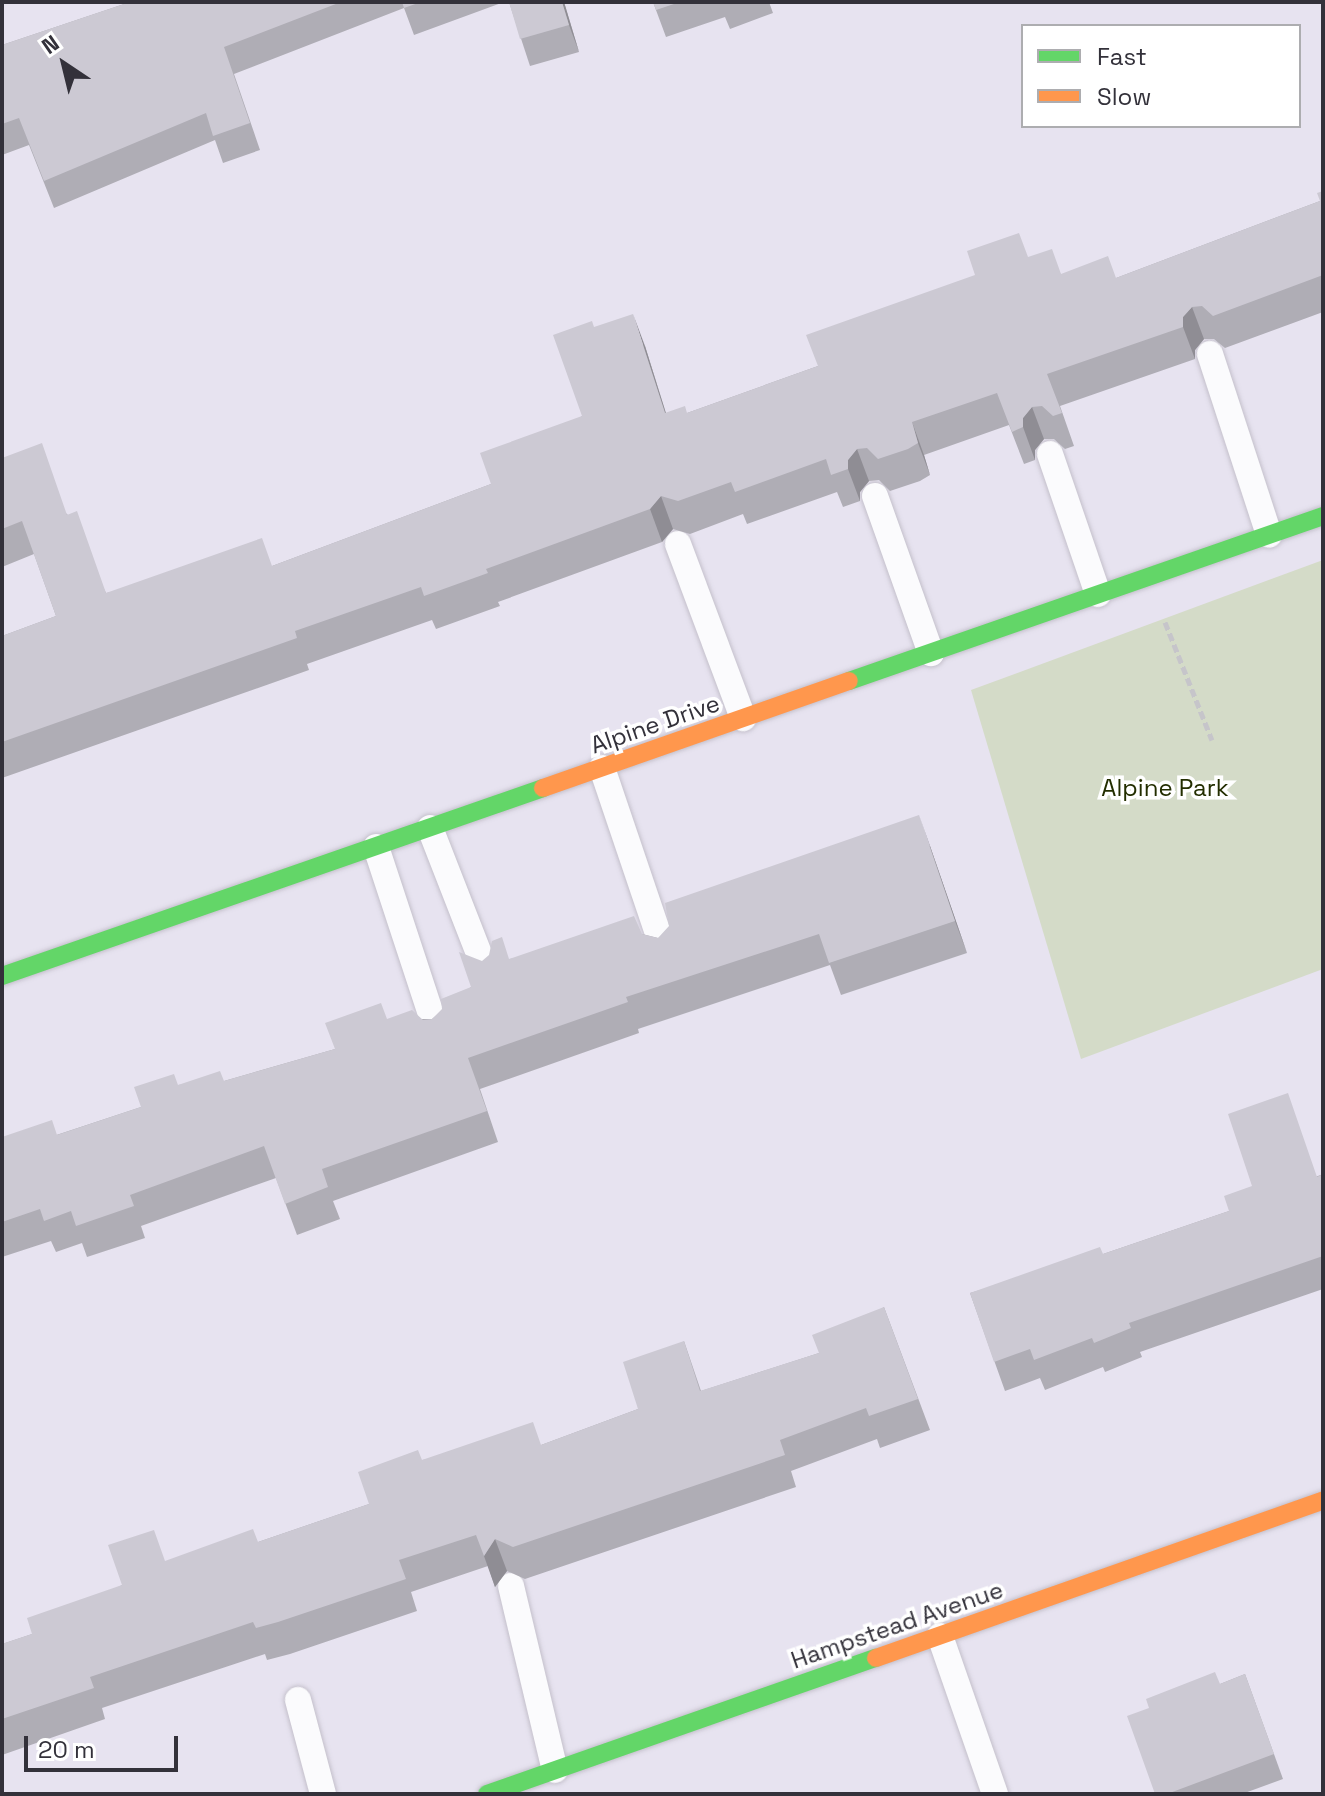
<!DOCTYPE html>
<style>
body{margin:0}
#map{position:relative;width:1325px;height:1796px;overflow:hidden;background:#e7e3f0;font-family:"Space Grotesk",sans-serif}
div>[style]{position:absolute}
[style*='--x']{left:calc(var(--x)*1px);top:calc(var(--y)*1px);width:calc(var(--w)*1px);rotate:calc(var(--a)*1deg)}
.green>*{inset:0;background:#d4dbc8}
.path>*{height:5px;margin-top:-2.5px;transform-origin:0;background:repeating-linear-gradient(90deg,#c6c5ca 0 8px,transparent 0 12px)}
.roads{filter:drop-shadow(0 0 2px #c4c0cb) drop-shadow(0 0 2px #c4c0cb)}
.lane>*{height:26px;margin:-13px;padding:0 13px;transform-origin:13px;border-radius:13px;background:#fbfbfd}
.fast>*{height:18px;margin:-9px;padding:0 9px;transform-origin:9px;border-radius:9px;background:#63d668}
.slow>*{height:18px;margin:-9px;padding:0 9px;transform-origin:9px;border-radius:9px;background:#ff974d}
.wall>*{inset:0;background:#afadb5}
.shaded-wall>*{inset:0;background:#8f8d94}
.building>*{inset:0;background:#ccc9d3}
span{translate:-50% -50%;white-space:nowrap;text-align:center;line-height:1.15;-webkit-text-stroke:7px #fff;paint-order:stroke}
.street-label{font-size:24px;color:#33313a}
.park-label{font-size:24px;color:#232e00}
.frame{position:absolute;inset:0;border:4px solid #33313a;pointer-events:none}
.legend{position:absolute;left:1021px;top:24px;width:280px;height:104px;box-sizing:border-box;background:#fff;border:2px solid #adadb0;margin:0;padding:10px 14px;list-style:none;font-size:24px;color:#33313a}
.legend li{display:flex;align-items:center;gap:16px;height:40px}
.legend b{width:40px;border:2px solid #adadb0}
.north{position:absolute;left:24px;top:24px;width:80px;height:80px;-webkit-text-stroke:6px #fff;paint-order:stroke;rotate:325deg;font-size:22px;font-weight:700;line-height:32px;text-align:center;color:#33313a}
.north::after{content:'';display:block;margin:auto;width:28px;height:36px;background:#33313a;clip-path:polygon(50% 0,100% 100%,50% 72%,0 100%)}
.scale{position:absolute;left:24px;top:1736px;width:154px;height:36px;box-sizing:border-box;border:4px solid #33313a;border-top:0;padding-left:10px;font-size:24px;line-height:28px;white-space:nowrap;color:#33313a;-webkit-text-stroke:6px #fff;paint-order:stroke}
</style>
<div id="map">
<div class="green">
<div style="clip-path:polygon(1323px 560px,1323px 969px,1081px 1059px,971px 690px)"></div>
</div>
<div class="path">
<div style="--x:1165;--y:622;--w:127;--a:68.3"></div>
</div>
<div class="roads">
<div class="lane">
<div style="--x:1210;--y:354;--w:190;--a:71.9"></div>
<div style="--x:1050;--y:454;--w:148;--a:71.1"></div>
<div style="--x:875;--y:496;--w:167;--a:70.4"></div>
<div style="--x:678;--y:544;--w:186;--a:69.5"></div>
<div style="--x:602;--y:768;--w:196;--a:71.3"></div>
<div style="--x:430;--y:828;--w:160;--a:68.7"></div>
<div style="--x:376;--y:847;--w:199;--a:71.8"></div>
<div style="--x:511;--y:1586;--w:189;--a:76.6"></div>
<div style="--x:940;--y:1636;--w:167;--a:70.8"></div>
<div style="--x:298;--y:1700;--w:97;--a:75.1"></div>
</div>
<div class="fast">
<div style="--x:849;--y:681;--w:502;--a:-19.19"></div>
<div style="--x:2;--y:976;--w:573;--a:-19.16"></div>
<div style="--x:487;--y:1794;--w:412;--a:-19.3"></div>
</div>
<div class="slow">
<div style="--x:543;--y:788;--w:324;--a:-19.3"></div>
<div style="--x:876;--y:1658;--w:474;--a:-19.4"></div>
</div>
</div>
<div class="wall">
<div style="clip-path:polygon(130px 2px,504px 2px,414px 35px,404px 8px,234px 74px,260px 150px,223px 163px,215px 140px,54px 208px,29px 145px,2px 155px,2px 45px)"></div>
<div style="clip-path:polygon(509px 2px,564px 2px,579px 52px,530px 66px)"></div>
<div style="clip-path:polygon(653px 2px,769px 2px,773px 13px,730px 29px,725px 17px,666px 37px)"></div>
<div style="clip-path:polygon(1323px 191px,1323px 312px,1225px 348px,1214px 339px,1204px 339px,1195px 350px,1195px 359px,1060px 406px,1074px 446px,1065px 449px,1054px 439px,1044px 439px,1035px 450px,1035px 460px,1024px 464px,1009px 425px,924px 455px,930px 475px,920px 481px,890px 491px,879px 480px,869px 481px,860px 492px,860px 501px,843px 507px,837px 492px,747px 524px,743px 514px,690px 534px,673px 529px,662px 542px,498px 602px,500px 606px,436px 629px,432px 620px,307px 664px,309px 670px,2px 778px,2px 636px,56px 616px,34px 554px,2px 567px,2px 458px,68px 515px,106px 593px,272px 566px,491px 484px,582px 416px,594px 327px,645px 346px,666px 413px,687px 413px,818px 366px,1028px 257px,1061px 274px,1116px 278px,1320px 201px)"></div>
<div style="clip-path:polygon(930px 846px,967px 953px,841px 995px,830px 965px,638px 1029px,639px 1033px,480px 1089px,498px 1142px,333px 1201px,340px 1219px,297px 1235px,276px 1178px,141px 1226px,145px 1238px,87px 1257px,82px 1243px,56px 1252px,51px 1241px,2px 1257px,2px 1153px,141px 1107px,178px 1085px,224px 1081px,335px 1049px,387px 1019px,432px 1019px,471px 987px,482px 961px,510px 959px,642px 934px,658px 938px)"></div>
<div style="clip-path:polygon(1323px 1174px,1323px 1289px,1140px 1352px,1142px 1357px,1105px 1372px,1103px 1367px,1045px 1390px,1040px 1378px,1005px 1391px,970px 1293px,1103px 1254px,1229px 1211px)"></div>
<div style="clip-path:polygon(884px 1307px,930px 1430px,880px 1448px,877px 1439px,791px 1471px,796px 1487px,525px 1579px,507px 1571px,495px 1587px,488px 1566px,411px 1592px,417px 1611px,290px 1654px,267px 1660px,265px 1654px,102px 1708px,105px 1719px,2px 1755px,2px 1644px,32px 1634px,122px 1585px,258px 1542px,369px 1504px,422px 1460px,541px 1445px,638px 1409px,684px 1341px,701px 1391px,819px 1353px)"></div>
<div style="clip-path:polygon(1245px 1674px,1283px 1779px,1242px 1794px,1155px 1794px,1220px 1684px)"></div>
</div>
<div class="shaded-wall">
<div style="clip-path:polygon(562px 2px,564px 2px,579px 52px,569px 25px)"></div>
<div style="clip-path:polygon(1192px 307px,1204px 339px,1195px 350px,1195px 359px,1183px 327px,1183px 317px)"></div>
<div style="clip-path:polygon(633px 314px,645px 346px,676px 446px,665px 413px)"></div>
<div style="clip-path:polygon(1032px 407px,1044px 439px,1035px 450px,1035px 460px,1023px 427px,1023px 418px)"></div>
<div style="clip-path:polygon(912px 422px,924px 455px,930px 475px,918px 443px)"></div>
<div style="clip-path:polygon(857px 449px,869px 481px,860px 492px,860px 501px,848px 469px,848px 460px)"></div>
<div style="clip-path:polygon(661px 496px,673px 529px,662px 542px,650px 509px)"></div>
<div style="clip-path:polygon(919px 815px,930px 846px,967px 953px,955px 921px)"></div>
<div style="clip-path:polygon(495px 1539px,507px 1571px,495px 1587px,484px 1556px)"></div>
</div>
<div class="building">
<div style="clip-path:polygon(130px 2px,341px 2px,224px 47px,250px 123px,213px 136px,206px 113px,44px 181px,19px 118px,2px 124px,2px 45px)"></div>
<div style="clip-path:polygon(402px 2px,421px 2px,404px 8px)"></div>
<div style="clip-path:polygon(509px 2px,562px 2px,569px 25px,520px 39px)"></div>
<div style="clip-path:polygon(653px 2px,680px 2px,656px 10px)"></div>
<div style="clip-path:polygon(1323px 191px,1323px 275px,1213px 316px,1202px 306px,1192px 307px,1183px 317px,1183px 327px,1047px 374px,1062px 413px,1053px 416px,1042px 406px,1032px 407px,1023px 418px,1023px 427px,1012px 432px,997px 393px,912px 422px,918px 443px,908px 449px,878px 459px,867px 448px,857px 449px,848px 460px,848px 469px,831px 475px,826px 459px,735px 492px,731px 482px,678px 501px,661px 496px,650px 509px,486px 569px,488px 573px,424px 596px,421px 587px,295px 631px,297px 638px,2px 742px,2px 636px,56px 616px,22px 521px,2px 529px,2px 458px,42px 443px,67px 515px,77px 511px,106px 593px,262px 538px,272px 566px,491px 484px,480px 453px,582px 416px,553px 335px,592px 321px,594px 327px,633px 314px,665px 413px,685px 406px,687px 413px,818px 366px,806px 335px,975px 275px,967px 251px,1019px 233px,1028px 257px,1052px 249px,1061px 274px,1108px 256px,1116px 278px,1320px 201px,1317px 193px)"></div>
<div style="clip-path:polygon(919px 815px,955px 921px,829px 963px,819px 934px,626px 997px,628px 1002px,468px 1058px,487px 1111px,322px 1169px,328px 1187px,285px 1204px,264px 1146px,130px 1195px,134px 1206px,76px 1226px,71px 1211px,44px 1221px,40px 1209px,2px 1222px,2px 1153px,4px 1153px,2px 1148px,2px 1137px,52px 1120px,57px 1135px,141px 1107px,134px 1087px,174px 1074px,178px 1085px,220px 1071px,224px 1081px,335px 1049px,325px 1023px,381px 1003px,387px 1019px,412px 1010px,423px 1020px,432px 1019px,442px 1009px,441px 999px,471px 987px,459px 952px,482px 961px,489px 955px,492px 941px,502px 937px,509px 959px,634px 916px,642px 934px,658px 938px,669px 926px,665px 903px)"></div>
<div style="clip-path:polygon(1288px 1093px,1317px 1177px,1323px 1174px,1323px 1256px,1129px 1323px,1131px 1328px,1094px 1343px,1092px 1338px,1034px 1360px,1030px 1349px,994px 1362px,970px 1293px,1100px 1247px,1103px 1254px,1229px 1211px,1224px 1196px,1252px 1186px,1228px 1114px)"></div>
<div style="clip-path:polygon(884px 1307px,918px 1399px,869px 1416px,866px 1408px,780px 1440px,785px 1455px,513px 1547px,495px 1539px,484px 1556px,476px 1535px,399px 1560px,406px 1579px,278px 1622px,256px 1628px,253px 1622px,90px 1677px,94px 1688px,2px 1719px,2px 1644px,32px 1634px,27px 1618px,122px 1585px,108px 1545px,154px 1530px,165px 1561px,253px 1529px,258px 1542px,369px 1504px,358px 1472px,418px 1450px,422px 1460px,533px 1422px,541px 1445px,638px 1409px,623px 1362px,684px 1341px,700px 1391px,819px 1353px,812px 1335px)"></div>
<div style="clip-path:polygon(1215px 1672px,1220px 1684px,1245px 1674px,1274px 1754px,1167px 1794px,1155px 1794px,1127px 1716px,1149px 1708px,1146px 1699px)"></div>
</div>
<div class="street-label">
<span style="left:655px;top:724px;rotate:-19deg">Alpine Drive</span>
<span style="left:897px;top:1625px;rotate:-19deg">Hampstead Avenue</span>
</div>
<div class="park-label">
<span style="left:1165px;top:788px">Alpine Park</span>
</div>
<div class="frame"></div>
<ul class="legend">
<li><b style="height:10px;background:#63d668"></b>Fast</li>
<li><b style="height:10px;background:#ff974d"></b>Slow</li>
</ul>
<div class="north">N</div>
<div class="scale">20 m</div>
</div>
